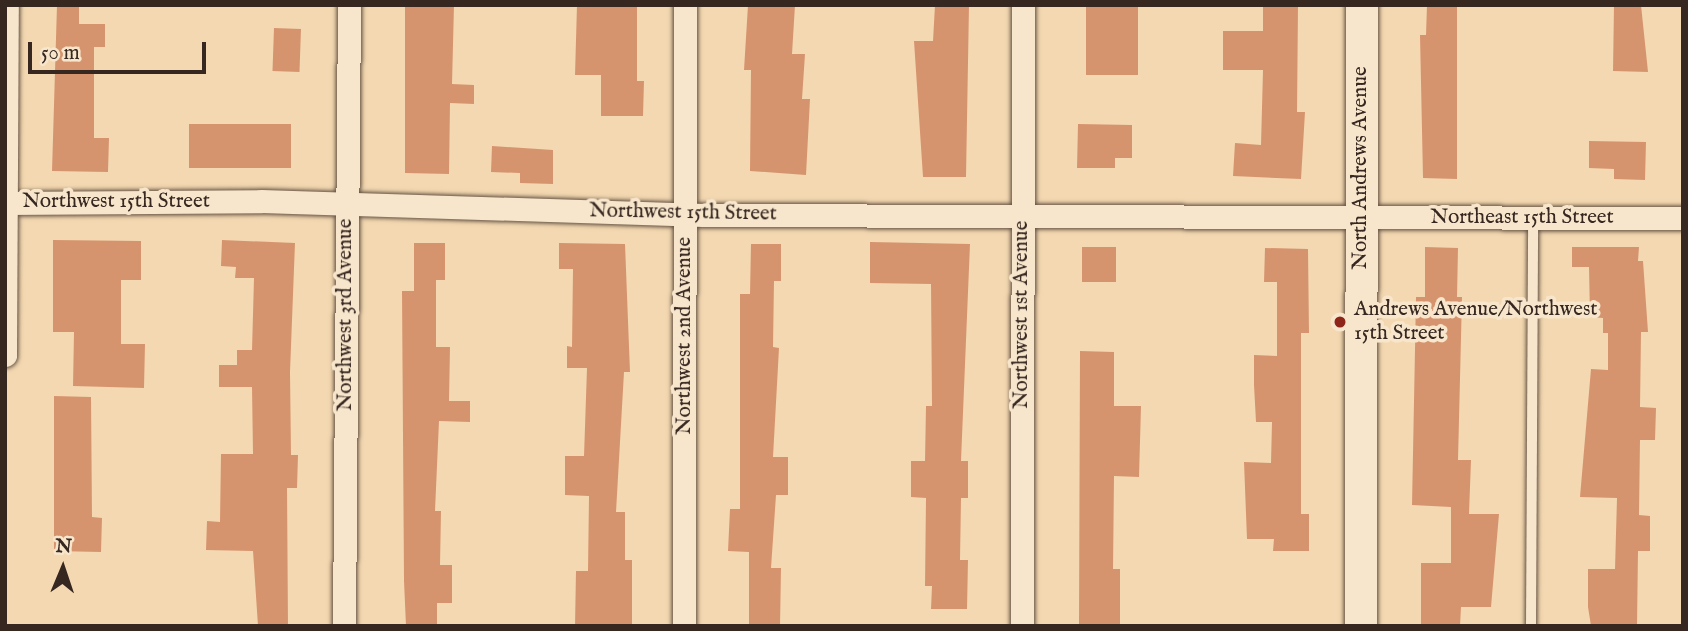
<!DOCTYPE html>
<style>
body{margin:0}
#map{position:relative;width:1688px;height:631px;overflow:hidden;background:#f3d8b1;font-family:"IM FELL English",serif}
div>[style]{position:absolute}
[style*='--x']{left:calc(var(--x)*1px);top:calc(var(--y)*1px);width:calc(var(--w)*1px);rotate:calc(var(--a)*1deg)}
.building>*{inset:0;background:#d6946e;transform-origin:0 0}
.roads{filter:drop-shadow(0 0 2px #655344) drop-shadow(0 0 2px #655344)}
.service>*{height:10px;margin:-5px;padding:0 5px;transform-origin:5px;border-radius:5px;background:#f7e6cc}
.minor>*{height:23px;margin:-11.5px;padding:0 11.5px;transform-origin:11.5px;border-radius:11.5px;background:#f7e6cc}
.secondary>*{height:32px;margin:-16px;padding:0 16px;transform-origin:16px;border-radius:16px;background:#f7e6cc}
.dots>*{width:19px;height:19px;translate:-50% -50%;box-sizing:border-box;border:4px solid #f7e6cc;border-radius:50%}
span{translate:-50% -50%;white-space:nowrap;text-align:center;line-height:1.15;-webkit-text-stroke:7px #f7e6cc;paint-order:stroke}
.street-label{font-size:21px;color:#362720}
.poi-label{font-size:21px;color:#362720}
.left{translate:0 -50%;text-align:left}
.frame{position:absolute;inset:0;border:7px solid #362720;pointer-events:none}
.north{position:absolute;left:28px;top:533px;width:70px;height:70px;-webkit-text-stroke:5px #f7e6cc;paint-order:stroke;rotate:2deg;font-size:19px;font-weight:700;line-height:28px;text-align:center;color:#362720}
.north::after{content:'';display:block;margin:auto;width:24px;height:32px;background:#362720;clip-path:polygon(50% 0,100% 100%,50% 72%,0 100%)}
.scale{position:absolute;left:28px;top:42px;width:178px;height:32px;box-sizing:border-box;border:4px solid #362720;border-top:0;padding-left:9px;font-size:21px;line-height:24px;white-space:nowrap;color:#362720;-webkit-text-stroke:5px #f7e6cc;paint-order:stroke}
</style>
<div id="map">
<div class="building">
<div style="clip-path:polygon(57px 5px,79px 5px,79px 24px,105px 24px,105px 47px,94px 47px,94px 138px,109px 138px,108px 172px,52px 171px)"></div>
<div style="clip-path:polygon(405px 5px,454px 5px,452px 84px,474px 85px,474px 104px,450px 103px,449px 174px,405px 173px)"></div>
<div style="clip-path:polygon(577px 5px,637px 5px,637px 81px,644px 81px,643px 116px,601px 116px,601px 75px,575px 75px)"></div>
<div style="clip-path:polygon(748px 5px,795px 5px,792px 54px,805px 54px,802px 99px,810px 99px,806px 175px,750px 171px,751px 70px,744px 70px)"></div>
<div style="clip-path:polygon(935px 5px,969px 5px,966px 177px,923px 177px,914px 41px,933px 41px)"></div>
<div style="left:1086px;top:5px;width:52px;height:70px"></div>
<div style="clip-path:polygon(1263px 5px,1298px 5px,1297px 112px,1305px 112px,1301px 179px,1233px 176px,1235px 143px,1261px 145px,1263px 70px,1223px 70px,1223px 31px,1263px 31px)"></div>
<div style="clip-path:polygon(1427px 5px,1457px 5px,1457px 179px,1423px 178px,1420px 35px,1426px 35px)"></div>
<div style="clip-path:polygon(1614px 5px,1641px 5px,1648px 72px,1613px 71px)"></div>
<div style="left:274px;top:28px;width:27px;height:43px;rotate:2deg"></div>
<div style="left:189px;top:124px;width:102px;height:44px"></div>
<div style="clip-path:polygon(1078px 124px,1132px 125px,1132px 158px,1115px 158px,1115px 168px,1077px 168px)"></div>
<div style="clip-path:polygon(1589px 141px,1646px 142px,1645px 180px,1614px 179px,1614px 169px,1589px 168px)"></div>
<div style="clip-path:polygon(492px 146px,553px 150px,553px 184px,520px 183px,520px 173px,491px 172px)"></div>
<div style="clip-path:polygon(53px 240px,141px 241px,141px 280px,121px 280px,121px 344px,145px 344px,144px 388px,73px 386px,74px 332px,53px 332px)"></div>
<div style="clip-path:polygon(222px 240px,295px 243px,290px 372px,291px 455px,298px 455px,297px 488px,287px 488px,288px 626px,258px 626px,253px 551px,206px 550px,207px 521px,220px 522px,221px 454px,253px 454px,252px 387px,219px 387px,219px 365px,237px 365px,237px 350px,252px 350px,254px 278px,235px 278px,236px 267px,221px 266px)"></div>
<div style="clip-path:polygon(870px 242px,970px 244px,961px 461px,968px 461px,968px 498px,961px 498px,960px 560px,968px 560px,967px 609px,931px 609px,932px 586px,925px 586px,926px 498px,911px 497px,911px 461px,925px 461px,926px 406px,932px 406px,931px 284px,870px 283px)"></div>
<div style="clip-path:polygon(414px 243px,445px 243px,445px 280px,436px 280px,436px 347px,450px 347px,449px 401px,470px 401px,470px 422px,439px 421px,435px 511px,441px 511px,440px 565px,452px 565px,452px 603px,437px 603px,437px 626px,406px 626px,404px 581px,402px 291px,414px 291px)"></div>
<div style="clip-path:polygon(559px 243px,625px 244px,630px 372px,624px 372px,616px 512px,625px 512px,625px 560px,632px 560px,632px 626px,575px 626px,576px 571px,588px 571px,589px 496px,565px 495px,565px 456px,584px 456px,587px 368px,567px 368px,567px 346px,572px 347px,573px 269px,559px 269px)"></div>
<div style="clip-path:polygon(751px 244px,781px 244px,781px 281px,774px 281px,773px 347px,779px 348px,773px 457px,788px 457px,788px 495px,776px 495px,771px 568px,781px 568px,780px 626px,749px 626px,749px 552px,728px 551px,730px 509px,740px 509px,740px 294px,750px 294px)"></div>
<div style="left:1082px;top:247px;width:34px;height:35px"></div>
<div style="clip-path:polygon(1425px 247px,1458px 248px,1457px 297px,1462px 297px,1458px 460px,1471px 460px,1469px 514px,1499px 514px,1491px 607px,1461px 607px,1460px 626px,1421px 626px,1421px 563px,1451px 563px,1451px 507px,1412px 505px,1416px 297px,1425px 297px)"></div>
<div style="clip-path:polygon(1572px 247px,1639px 247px,1638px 261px,1643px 261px,1648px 332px,1641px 332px,1640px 407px,1656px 408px,1655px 440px,1640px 440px,1639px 515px,1650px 516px,1650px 551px,1638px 551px,1637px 626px,1591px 626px,1588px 607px,1588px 569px,1615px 569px,1617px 498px,1580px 497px,1591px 369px,1608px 370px,1608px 333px,1603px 333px,1603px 318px,1590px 317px,1589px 267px,1572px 267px)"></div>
<div style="clip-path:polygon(1265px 248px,1308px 249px,1309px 333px,1301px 333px,1301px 514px,1309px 514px,1309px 551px,1273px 551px,1274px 539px,1247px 539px,1244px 462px,1271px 463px,1272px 422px,1256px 422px,1254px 385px,1254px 355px,1277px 356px,1277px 282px,1264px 282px)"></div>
<div style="clip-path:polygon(1080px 351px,1114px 352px,1114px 406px,1141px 406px,1139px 477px,1114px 476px,1113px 569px,1120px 569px,1120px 626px,1079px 626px)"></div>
<div style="clip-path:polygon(54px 396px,91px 397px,92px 517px,102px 518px,101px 552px,54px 551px)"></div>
</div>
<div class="roads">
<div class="service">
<div style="--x:1531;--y:626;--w:408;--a:-89.7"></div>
</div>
<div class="minor">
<div style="--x:5;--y:203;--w:256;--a:-0.4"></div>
<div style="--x:261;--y:201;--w:443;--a:1.8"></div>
<div style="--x:704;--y:215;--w:979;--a:0.18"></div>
<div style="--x:5;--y:355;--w:350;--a:-89.7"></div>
<div style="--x:344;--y:626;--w:621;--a:-89.54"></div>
<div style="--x:684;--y:626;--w:621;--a:-89.91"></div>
<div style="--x:1022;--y:626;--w:621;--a:-89.91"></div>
</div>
<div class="secondary">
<div style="--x:1361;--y:626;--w:621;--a:-89.91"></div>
</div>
</div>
<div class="dots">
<div style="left:1340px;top:322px;background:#8f2418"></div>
</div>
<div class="street-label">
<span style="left:1361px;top:168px;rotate:-90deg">North Andrews Avenue</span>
<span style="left:116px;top:202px">Northwest 15th Street</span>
<span style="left:683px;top:213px;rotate:1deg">Northwest 15th Street</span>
<span style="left:1522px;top:218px">Northeast 15th Street</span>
<span style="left:346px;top:315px;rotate:-90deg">Northwest 3rd Avenue</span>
<span style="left:1022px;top:315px;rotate:-90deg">Northwest 1st Avenue</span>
<span style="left:685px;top:336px;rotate:-90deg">Northwest 2nd Avenue</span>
</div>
<div class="poi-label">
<span class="left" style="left:1354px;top:322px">Andrews Avenue/Northwest<br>15th Street</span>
</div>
<div class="frame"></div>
<div class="north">N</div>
<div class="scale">50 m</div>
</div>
